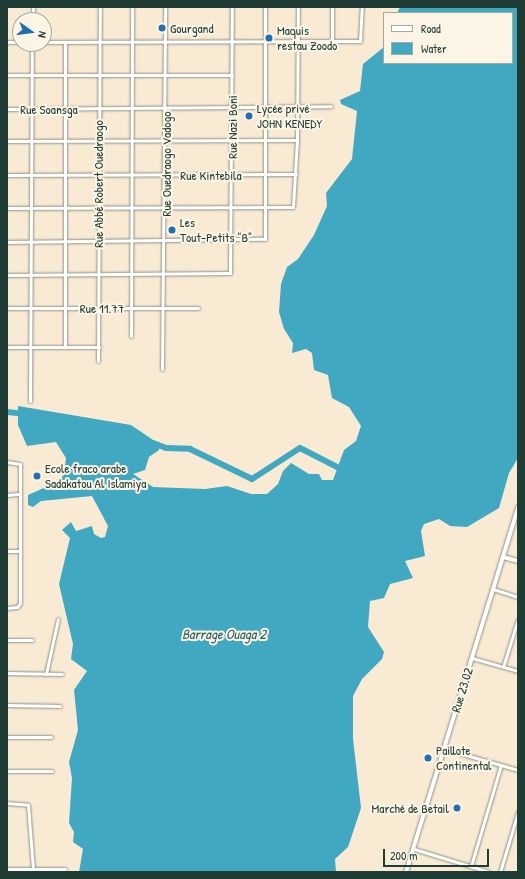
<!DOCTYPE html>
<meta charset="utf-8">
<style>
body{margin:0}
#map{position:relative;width:525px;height:879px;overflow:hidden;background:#f9ead4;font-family:"Patrick Hand",sans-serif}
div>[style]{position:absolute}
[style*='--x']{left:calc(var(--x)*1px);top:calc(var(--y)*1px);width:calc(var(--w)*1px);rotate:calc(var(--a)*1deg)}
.water>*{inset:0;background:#41a8c1}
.river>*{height:6px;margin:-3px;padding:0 3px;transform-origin:3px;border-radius:3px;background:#41a8c1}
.roads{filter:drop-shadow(0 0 1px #8c9484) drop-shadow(0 0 1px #8c9484)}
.street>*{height:3px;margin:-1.5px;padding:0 1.5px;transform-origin:1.5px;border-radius:1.5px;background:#fff}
.secondary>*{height:4px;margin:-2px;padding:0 2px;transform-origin:2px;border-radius:2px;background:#fff}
.dots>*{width:11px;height:11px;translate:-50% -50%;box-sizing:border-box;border:2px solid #fcf5e5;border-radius:50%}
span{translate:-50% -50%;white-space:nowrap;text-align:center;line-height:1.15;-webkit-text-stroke:4px #fcf5e5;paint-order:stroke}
.poi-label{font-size:13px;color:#1f3d34}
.left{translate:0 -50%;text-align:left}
.right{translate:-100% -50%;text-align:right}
.street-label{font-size:13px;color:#1f3d34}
.water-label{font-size:14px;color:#295d5e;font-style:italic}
.frame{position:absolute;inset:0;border:8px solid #1f3d34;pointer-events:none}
.legend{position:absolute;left:383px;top:12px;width:130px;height:52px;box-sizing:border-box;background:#fcf5e5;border:1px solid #a4ab9e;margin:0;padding:5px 7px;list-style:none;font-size:12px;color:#1f3d34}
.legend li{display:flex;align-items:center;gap:8px;height:20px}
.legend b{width:20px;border:1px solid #a4ab9e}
.north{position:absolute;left:12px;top:12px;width:40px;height:40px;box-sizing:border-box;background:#fcf5e5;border:1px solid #a4ab9e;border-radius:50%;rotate:104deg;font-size:11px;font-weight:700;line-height:16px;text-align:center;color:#1f3d34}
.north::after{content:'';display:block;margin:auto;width:14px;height:18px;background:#1f6fb2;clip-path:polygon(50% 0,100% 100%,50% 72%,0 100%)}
.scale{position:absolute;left:383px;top:849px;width:106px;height:18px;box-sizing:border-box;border:2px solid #1f3d34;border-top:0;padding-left:5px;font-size:12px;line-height:14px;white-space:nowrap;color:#1f3d34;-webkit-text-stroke:3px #fcf5e5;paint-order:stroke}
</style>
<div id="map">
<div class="water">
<div style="clip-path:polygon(400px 7px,518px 7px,518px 458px,509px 473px,499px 508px,467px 527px,450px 526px,439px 519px,424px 524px,421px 531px,425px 556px,405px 561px,413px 578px,390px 584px,384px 598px,370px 601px,368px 627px,384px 652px,382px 659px,362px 679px,353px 696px,353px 739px,361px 808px,348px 847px,335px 859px,336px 872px,79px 872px,83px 849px,73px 842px,74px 832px,69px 823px,72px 778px,69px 762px,78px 730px,74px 690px,87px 671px,71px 659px,73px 644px,59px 584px,70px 538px,62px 530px,71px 522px,76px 531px,92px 526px,94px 534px,101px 538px,105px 537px,108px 526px,92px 496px,41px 501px,33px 507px,28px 505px,28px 495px,55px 483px,64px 475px,66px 458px,56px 442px,27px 446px,18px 425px,18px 406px,131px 425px,159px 444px,159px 450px,149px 457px,145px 470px,133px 474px,153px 487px,205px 489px,227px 486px,251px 494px,267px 494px,278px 484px,283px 471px,291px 463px,309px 474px,319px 474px,322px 480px,333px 480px,344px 450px,356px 441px,361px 426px,349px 407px,332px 398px,328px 375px,314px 370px,312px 353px,306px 349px,292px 353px,293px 343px,284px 329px,279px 312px,281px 284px,287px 267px,298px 259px,314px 235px,327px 206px,326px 193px,352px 159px,357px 111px,341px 104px,340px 100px,360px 91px,363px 64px,384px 47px,384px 63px,512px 63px,512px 13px,397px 13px)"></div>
</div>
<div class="river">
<div style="--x:7;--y:412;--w:18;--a:6"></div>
<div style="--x:153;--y:443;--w:14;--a:21"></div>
<div style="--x:166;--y:448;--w:24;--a:2"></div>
<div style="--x:190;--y:449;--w:69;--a:25.8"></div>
<div style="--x:252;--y:479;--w:57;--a:-32.9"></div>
<div style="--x:300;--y:448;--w:48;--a:27.1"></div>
</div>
<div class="roads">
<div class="street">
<div style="--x:33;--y:20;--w:13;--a:-90"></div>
<div style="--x:7;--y:42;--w:13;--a:0"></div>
<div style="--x:44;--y:42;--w:316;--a:-0.2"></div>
<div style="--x:360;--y:41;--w:34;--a:-87"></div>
<div style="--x:332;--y:42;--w:35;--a:-90"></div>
<div style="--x:7;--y:75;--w:225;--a:0"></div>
<div style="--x:7;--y:109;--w:324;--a:-0.5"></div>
<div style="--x:7;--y:141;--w:290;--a:-0.2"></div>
<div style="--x:7;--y:175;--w:289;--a:-0.2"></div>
<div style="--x:7;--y:208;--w:286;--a:-0.2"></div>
<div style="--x:293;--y:207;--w:67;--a:-86.6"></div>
<div style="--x:297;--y:140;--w:133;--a:-89.6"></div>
<div style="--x:7;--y:242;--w:258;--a:-0.7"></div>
<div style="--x:265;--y:239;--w:232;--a:-90"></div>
<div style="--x:7;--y:275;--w:223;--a:-0.5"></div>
<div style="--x:230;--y:273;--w:266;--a:-89.6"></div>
<div style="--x:7;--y:308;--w:191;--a:0"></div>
<div style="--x:131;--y:336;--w:329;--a:-89.8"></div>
<div style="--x:7;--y:347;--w:92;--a:0"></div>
<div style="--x:65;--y:347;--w:305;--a:-90"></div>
<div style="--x:98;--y:361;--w:354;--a:-89.7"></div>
<div style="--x:162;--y:369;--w:362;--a:-89.5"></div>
<div style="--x:30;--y:401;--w:357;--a:-89.7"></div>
<div style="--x:7;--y:462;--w:13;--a:9"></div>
<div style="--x:20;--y:464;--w:139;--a:90"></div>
<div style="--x:20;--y:603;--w:5;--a:127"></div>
<div style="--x:17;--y:607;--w:10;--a:174"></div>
<div style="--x:7;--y:495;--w:11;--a:-5"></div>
<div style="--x:7;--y:551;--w:11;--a:0"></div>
<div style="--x:493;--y:589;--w:26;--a:18"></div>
<div style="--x:7;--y:640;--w:25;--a:0"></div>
<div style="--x:472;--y:658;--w:48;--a:15.8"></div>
<div style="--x:503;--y:667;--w:50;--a:-72.6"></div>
<div style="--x:7;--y:673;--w:55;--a:1"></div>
<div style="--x:46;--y:674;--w:56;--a:-77.7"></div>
<div style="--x:7;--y:705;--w:53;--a:1.1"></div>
<div style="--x:7;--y:737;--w:44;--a:0"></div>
<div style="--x:445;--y:749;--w:76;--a:16"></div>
<div style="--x:7;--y:771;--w:45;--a:0"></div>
<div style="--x:7;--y:803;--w:21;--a:5"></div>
<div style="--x:28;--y:805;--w:64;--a:85.5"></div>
<div style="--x:414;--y:849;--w:78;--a:17"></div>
<div style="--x:471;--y:866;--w:105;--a:-73.5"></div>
<div style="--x:7;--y:869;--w:58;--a:0"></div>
<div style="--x:500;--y:872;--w:63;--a:-73.3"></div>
</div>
<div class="secondary">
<div style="--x:503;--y:557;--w:16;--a:15"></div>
<div style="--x:406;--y:872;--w:382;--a:-72.9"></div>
</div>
</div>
<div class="dots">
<div style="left:162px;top:28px;background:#1f6fb2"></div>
<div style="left:269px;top:38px;background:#1f6fb2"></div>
<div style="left:249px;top:116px;background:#1f6fb2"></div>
<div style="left:172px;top:230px;background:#1f6fb2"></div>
<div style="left:37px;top:476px;background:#1f6fb2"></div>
<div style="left:428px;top:758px;background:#1f6fb2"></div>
<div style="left:457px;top:808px;background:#1f6fb2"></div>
</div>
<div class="poi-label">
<span class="left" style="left:170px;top:28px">Gourgand</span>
<span class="left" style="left:277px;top:38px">Maquis<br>restau Zoodo</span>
<span class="left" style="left:257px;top:116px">Lycée privé<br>JOHN KENEDY</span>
<span class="left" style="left:180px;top:230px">Les<br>Tout-Petits "B"</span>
<span class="left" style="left:45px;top:476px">Ecole fraco arabe<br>Sadakatou Al Islamiya</span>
<span class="left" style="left:436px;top:758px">Paillote<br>Continental</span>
<span class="right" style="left:449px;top:808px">Marché de Betail</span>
</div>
<div class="street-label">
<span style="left:49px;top:109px">Rue Soansga</span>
<span style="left:232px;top:127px;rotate:-90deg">Rue Nazi Boni</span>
<span style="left:166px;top:164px;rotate:-90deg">Rue Ouedraogo Vadogo</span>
<span style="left:211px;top:175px">Rue Kintebila</span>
<span style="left:98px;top:184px;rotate:-90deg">Rue Abbé Robert Ouedraogo</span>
<span style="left:102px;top:308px">Rue 11.77</span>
<span style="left:462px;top:690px;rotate:-73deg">Rue 23.02</span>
</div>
<div class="water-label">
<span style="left:224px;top:634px">Barrage Ouaga 2</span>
</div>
<div class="frame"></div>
<ul class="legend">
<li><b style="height:5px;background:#fff"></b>Road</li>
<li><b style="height:11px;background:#41a8c1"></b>Water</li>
</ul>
<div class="north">N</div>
<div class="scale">200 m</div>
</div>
